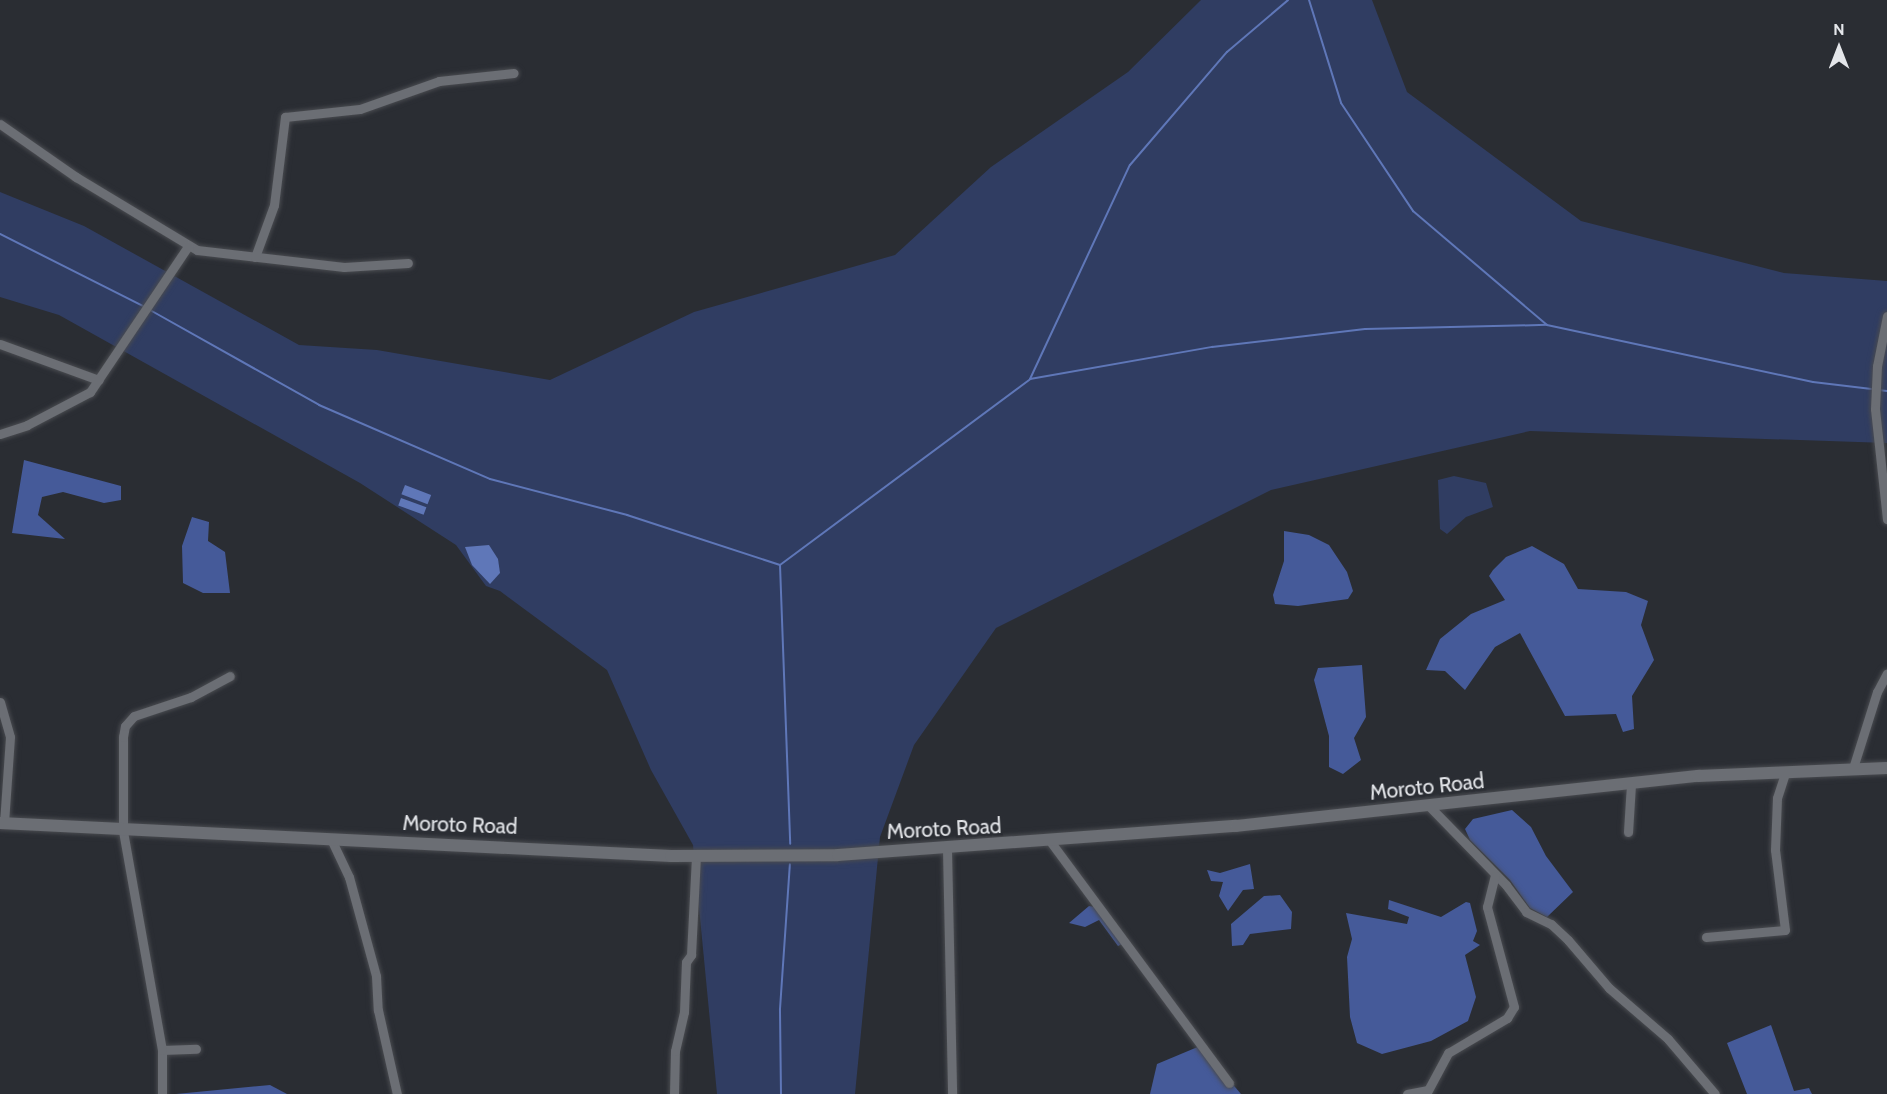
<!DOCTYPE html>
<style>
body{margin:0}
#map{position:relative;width:1887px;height:1094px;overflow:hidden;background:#2a2d33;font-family:Cabin,sans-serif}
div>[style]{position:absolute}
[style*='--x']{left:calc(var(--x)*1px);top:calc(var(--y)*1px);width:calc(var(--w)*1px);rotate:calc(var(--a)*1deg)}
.green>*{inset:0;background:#303d62}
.forest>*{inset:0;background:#455a99}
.water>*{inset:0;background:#5f77b8;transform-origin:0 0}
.stream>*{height:2px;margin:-1px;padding:0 1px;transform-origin:1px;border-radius:1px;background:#5f77b8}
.roads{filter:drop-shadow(0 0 2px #494b50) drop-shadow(0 0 2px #494b50)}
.street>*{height:9px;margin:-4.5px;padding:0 4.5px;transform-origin:4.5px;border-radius:4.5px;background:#6b6e74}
.secondary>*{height:12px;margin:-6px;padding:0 6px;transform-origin:6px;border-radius:6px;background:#6b6e74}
span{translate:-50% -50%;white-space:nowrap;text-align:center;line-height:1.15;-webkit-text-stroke:5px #2a2d33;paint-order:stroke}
.street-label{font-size:21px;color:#e4e6ea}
.north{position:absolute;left:1809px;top:18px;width:60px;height:60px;-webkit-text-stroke:4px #2a2d33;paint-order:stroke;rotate:0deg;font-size:16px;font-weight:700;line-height:24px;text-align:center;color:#e4e6ea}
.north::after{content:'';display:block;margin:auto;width:21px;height:27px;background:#e4e6ea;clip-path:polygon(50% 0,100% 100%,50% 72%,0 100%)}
</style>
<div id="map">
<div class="green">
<div style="clip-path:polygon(1201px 0,1372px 0,1407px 92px,1581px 221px,1784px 273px,1887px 281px,1887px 443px,1530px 431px,1271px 490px,996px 628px,914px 745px,880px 837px,855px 1094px,717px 1094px,693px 845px,651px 770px,607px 670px,500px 591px,486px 586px,456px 545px,360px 483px,59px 315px,0 297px,0 192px,84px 226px,299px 345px,377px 350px,550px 380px,694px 312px,895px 255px,991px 167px,1128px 72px)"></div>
<div style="clip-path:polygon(1454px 476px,1486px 483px,1493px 507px,1466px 517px,1447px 534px,1440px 529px,1438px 480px)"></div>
</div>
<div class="forest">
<div style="clip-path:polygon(24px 460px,121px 486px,121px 500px,104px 503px,63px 492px,42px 497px,38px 515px,65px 539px,12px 533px)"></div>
<div style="clip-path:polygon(192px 517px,209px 522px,208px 541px,225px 552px,230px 593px,203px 593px,183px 583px,182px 546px)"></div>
<div style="clip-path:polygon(1284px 531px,1309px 535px,1329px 545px,1347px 572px,1353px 591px,1348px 599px,1298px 606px,1275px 604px,1273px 595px,1284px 561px)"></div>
<div style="clip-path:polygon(1532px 546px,1564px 564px,1578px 589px,1626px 592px,1648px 601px,1641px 625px,1654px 660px,1632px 696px,1634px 729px,1623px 732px,1616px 714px,1565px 716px,1520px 633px,1495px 647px,1465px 690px,1445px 671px,1426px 670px,1440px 639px,1471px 614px,1505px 600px,1489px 576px,1493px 570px,1506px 557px)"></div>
<div style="clip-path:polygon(1362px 665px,1366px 717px,1354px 738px,1361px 760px,1343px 774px,1329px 767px,1329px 736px,1314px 680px,1318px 668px)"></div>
<div style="clip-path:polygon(1512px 810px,1531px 827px,1546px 856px,1573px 892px,1547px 917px,1530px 908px,1510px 880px,1470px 840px,1465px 829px,1473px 819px)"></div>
<div style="clip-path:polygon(1250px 864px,1254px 889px,1243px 890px,1228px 911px,1219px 896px,1223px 882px,1211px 881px,1207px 870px,1220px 873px)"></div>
<div style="clip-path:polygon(1280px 895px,1292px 912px,1291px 929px,1250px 934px,1243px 945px,1232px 946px,1231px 924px,1264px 896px)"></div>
<div style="clip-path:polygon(1389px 900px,1441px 917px,1466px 902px,1470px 903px,1477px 931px,1473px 941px,1480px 945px,1465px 955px,1476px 997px,1468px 1021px,1431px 1041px,1382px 1054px,1357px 1043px,1350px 1017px,1347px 957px,1352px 939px,1346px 913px,1407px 924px,1409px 917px,1388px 909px)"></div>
<div style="clip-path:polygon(1089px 906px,1095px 907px,1124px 943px,1118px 946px,1099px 920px,1085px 927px,1069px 923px)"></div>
<div style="clip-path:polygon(1771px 1025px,1794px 1091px,1809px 1088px,1812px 1094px,1747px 1094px,1727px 1043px)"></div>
<div style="clip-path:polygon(1200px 1046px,1241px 1094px,1150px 1094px,1157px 1064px)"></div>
<div style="clip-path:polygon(270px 1085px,287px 1094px,176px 1094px)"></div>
</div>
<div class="water">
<div style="left:405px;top:485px;width:28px;height:10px;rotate:21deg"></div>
<div style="left:401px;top:498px;width:27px;height:8px;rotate:20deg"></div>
<div style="clip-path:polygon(489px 545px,498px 559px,500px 573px,490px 584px,472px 565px,465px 547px)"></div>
</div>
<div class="stream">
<div style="--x:1309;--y:0;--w:108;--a:72.7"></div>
<div style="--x:1341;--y:103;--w:130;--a:56.3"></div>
<div style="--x:1413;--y:211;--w:176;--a:40.4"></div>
<div style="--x:0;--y:234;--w:162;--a:26.7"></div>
<div style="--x:150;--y:310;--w:194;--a:29.3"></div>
<div style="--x:319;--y:405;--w:186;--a:23.4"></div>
<div style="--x:490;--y:479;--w:142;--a:14.7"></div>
<div style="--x:627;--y:515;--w:161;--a:18.1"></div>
<div style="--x:1030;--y:379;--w:236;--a:-65"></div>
<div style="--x:1130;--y:165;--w:149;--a:-49.4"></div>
<div style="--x:1227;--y:52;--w:80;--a:-40.4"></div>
<div style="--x:1878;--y:390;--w:9;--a:6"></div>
<div style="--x:780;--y:565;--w:312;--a:-36.6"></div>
<div style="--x:1030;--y:379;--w:185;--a:-10"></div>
<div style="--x:1212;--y:347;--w:154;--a:-6.7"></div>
<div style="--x:1365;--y:329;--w:182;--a:-1.3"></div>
<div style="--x:1547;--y:325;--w:272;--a:12.1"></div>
<div style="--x:1813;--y:382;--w:59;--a:6.8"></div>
<div style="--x:780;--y:565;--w:279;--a:87.9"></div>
<div style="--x:781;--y:1094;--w:85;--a:-90.7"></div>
<div style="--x:780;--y:1009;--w:145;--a:-86.1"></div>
</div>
<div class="roads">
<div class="street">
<div style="--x:0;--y:124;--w:93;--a:34.9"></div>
<div style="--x:76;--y:177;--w:141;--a:31.1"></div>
<div style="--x:197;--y:250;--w:148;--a:6.6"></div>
<div style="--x:344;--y:267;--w:64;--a:-3.6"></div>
<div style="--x:255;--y:257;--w:55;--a:-69.9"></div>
<div style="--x:274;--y:205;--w:89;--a:-82.9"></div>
<div style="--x:285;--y:117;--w:75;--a:-6.1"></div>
<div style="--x:360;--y:109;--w:84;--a:-19.5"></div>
<div style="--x:439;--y:81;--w:75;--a:-6.1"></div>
<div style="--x:1887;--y:316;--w:51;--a:101.3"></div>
<div style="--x:1877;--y:366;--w:43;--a:92.7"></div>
<div style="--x:1875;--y:409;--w:111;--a:83.8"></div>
<div style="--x:0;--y:344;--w:105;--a:20"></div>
<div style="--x:0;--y:434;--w:28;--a:-18"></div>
<div style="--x:27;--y:425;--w:71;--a:-27.6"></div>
<div style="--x:90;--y:392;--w:176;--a:-56.1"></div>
<div style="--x:0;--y:702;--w:36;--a:74"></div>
<div style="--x:10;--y:737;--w:86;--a:94"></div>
<div style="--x:1853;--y:768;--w:80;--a:-72.5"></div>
<div style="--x:1877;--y:692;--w:21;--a:-62"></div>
<div style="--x:1430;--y:807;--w:109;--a:45.7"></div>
<div style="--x:1506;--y:885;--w:34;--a:53"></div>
<div style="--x:1526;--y:912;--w:28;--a:26"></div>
<div style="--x:1551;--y:924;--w:23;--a:43"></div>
<div style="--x:1568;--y:940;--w:63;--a:49.5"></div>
<div style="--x:1609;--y:988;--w:78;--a:40.8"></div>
<div style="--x:1668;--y:1039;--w:72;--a:49.5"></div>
<div style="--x:1628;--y:832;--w:48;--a:-86.4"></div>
<div style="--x:331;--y:839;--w:42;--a:64.7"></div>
<div style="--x:349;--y:877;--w:103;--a:74.7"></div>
<div style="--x:376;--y:976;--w:34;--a:87"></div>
<div style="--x:378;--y:1010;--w:86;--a:77.3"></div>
<div style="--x:1050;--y:841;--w:301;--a:53.5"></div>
<div style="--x:947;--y:849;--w:245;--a:88.8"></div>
<div style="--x:1706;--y:937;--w:79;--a:-5.1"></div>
<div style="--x:1785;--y:930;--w:81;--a:-97.1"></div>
<div style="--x:1775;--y:850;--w:52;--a:-87.8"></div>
<div style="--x:1777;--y:798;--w:28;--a:-72"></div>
<div style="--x:162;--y:1050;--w:34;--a:-2"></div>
<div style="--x:162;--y:1094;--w:44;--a:-90"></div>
<div style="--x:162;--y:1050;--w:222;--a:-100.1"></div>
<div style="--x:123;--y:831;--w:94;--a:-90"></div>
<div style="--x:123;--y:737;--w:11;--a:-80"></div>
<div style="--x:125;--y:726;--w:13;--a:-48"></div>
<div style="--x:134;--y:716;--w:60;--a:-18.4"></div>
<div style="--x:191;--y:697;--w:44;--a:-28.3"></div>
<div style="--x:674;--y:1094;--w:43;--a:-88.7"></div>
<div style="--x:675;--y:1051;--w:40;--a:-77"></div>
<div style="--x:684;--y:1012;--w:50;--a:-87.7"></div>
<div style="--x:686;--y:962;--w:9;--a:-54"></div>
<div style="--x:691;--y:955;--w:99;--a:-87.1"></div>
<div style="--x:1407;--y:1094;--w:20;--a:-11"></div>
<div style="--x:1426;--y:1094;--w:47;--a:-61.8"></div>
<div style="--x:1448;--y:1053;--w:69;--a:-30.7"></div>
<div style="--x:1507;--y:1018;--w:13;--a:-58"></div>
<div style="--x:1514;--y:1007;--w:104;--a:-105.1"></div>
<div style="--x:1487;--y:907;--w:32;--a:-76"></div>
</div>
<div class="secondary">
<div style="--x:0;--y:823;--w:672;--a:2.82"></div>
<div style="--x:671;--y:856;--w:167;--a:-0.3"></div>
<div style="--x:838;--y:855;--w:399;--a:-4.2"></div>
<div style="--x:1236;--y:826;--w:465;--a:-6.2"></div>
<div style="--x:1698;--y:776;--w:189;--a:-2.4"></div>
</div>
</div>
<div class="street-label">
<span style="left:1427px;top:787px;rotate:-6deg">Moroto Road</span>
<span style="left:460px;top:825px;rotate:2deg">Moroto Road</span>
<span style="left:944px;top:829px;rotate:-3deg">Moroto Road</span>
</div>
<div class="north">N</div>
</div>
